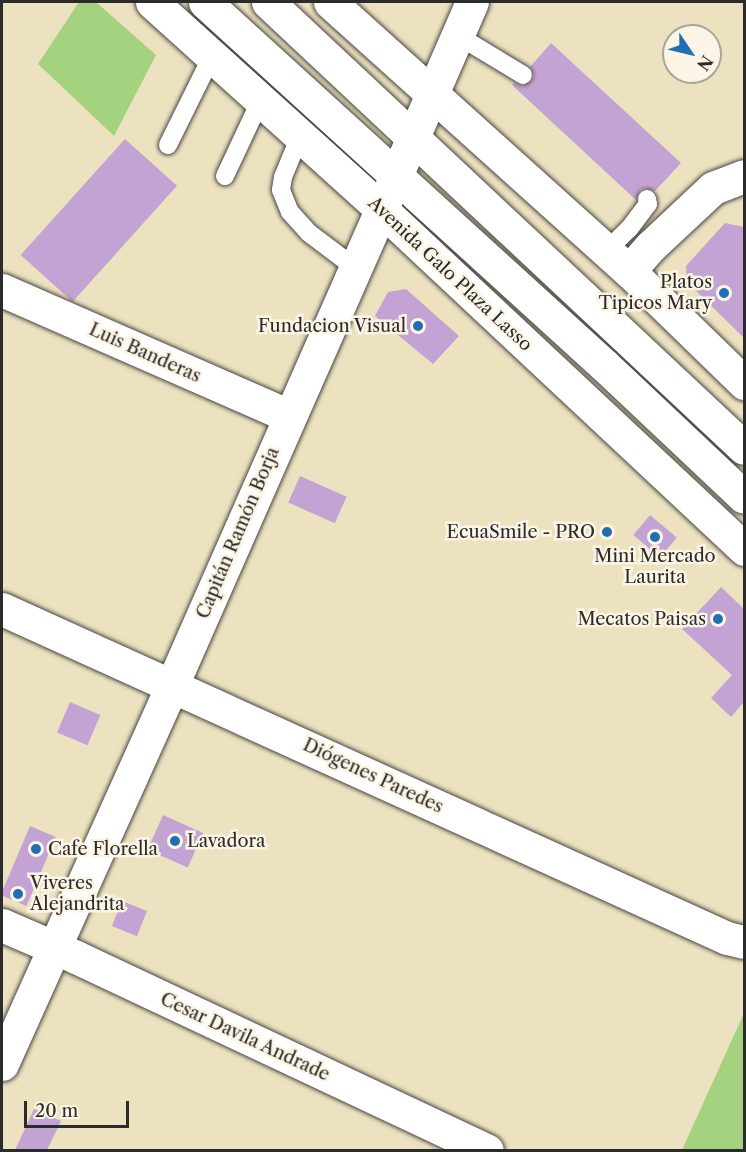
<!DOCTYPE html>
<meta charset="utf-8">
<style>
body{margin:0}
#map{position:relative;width:746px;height:1152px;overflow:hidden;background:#ede2c0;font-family:"Libre Caslon Text",serif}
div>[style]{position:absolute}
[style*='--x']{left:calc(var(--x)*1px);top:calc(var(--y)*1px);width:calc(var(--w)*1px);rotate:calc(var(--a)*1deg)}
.green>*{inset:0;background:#a5d27f}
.building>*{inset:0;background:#c3a3d3;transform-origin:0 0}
.roads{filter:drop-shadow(0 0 2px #484641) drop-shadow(0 0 2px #484641)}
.lane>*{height:18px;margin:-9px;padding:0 9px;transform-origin:9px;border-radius:9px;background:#fff}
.street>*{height:33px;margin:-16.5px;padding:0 16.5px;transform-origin:16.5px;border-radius:16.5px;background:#fff}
.secondary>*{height:33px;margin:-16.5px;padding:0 16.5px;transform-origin:16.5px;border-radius:16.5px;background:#fff}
.primary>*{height:33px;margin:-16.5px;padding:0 16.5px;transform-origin:16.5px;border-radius:16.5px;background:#fff}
.dots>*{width:16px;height:16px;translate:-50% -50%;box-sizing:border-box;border:3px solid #fcf5e5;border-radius:50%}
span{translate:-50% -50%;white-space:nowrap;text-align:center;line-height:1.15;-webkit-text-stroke:5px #fcf5e5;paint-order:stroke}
.street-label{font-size:18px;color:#2b2b2b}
.poi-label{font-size:18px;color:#2b2b2b}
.right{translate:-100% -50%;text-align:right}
.left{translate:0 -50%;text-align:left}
.frame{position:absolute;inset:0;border:3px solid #2b2b2b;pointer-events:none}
.north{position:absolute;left:662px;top:24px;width:60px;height:60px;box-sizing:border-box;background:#fcf5e5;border:2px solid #a8a49b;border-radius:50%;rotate:125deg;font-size:16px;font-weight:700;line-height:24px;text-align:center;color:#2b2b2b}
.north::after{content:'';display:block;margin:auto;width:21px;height:27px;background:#1f6fb2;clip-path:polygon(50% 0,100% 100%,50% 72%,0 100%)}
.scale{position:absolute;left:24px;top:1101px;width:105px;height:27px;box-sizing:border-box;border:3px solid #2b2b2b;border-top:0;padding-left:8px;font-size:18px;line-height:21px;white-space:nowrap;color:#2b2b2b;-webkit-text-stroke:4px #fcf5e5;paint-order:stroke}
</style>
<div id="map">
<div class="green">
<div style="clip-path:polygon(79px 2px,96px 2px,156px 55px,114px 136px,38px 64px)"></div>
<div style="clip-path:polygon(744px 1013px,744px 1150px,682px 1150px)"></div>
</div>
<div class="building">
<div style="clip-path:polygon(551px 43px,681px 163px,655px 191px,645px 188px,640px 190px,636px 200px,512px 85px,514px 83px,523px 86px,532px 81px,534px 75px,530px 67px)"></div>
<div style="left:125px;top:139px;width:70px;height:156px;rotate:42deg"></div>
<div style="clip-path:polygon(725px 223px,744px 227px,744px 338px,687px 282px,686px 266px)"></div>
<div style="clip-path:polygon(406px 289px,459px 336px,433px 364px,375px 316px,388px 292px)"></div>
<div style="left:300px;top:476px;width:51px;height:29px;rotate:24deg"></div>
<div style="left:650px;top:515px;width:35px;height:26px;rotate:40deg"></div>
<div style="clip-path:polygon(721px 587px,744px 609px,744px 702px,731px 717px,711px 698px,732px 675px,682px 629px)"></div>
<div style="left:70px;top:702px;width:33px;height:33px;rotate:23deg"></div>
<div style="left:163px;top:815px;width:44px;height:38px;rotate:24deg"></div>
<div style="left:30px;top:826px;width:28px;height:75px;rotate:23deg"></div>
<div style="left:122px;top:901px;width:27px;height:27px;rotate:22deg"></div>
<div style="clip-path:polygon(34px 1109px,61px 1121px,47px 1150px,15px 1150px)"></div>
</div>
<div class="roads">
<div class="lane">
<div style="--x:457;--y:35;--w:77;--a:31.2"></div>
<div style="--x:300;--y:136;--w:44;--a:112.5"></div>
<div style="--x:283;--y:177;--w:13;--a:99"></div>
<div style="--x:281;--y:190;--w:24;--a:68"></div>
<div style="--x:290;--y:212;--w:28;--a:48"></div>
<div style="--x:309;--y:233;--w:56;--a:37.1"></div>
<div style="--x:168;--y:145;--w:99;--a:-63.7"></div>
<div style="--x:225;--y:176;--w:85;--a:-64.9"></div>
<div style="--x:606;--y:251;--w:32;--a:-44"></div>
<div style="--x:629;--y:229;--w:31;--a:-53"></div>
<div style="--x:648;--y:204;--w:5;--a:-101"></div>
</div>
<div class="street">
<div style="--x:432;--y:94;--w:100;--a:-66.5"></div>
<div style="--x:629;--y:271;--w:33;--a:-49"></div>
<div style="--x:651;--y:246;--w:85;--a:-43.1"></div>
<div style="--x:713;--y:188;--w:33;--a:-21"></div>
<div style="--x:2;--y:290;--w:313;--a:23.7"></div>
<div style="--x:2;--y:609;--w:796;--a:24.41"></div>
<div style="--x:727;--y:938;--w:17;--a:13"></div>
<div style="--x:2;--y:925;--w:81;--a:23.4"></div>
<div style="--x:76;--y:957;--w:454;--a:25.2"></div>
</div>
<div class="secondary">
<div style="--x:152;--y:2;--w:307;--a:42.1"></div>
<div style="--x:380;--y:208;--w:499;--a:43.1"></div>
<div style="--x:330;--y:2;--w:402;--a:42"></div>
<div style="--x:629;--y:271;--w:161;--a:44.2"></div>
<div style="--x:2;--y:1064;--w:415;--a:-65.8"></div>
<div style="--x:172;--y:685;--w:646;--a:-66.25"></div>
</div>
<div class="primary">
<div style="--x:205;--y:2;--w:539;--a:42.3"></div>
<div style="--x:604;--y:365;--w:192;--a:43.3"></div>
<div style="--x:268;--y:2;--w:652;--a:43.14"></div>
</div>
</div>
<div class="dots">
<div style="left:724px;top:293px;background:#1f6fb2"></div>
<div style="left:418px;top:326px;background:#1f6fb2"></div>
<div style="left:607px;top:532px;background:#1f6fb2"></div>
<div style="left:655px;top:537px;background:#1f6fb2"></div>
<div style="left:718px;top:619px;background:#1f6fb2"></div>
<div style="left:175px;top:841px;background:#1f6fb2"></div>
<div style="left:36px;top:849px;background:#1f6fb2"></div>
<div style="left:18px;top:894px;background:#1f6fb2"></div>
</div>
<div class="street-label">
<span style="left:450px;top:274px;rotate:43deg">Avenida Galo Plaza Lasso</span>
<span style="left:145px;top:353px;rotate:24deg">Luis Banderas</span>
<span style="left:238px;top:533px;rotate:-67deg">Capitán Ramón Borja</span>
<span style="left:373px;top:776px;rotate:25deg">Diógenes Paredes</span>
<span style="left:245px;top:1037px;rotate:25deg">Cesar Davila Andrade</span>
</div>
<div class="poi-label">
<span class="right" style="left:712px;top:293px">Platos<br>Tipicos Mary</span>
<span class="right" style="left:406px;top:326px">Fundacion Visual</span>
<span class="right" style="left:595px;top:532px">EcuaSmile - PRO</span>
<span style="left:655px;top:567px">Mini Mercado<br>Laurita</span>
<span class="right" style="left:706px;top:619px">Mecatos Paisas</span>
<span class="left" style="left:187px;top:841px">Lavadora</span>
<span class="left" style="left:48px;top:849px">Cafe Florella</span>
<span class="left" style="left:30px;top:894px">Viveres<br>Alejandrita</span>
</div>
<div class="frame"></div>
<div class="north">N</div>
<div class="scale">20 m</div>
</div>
